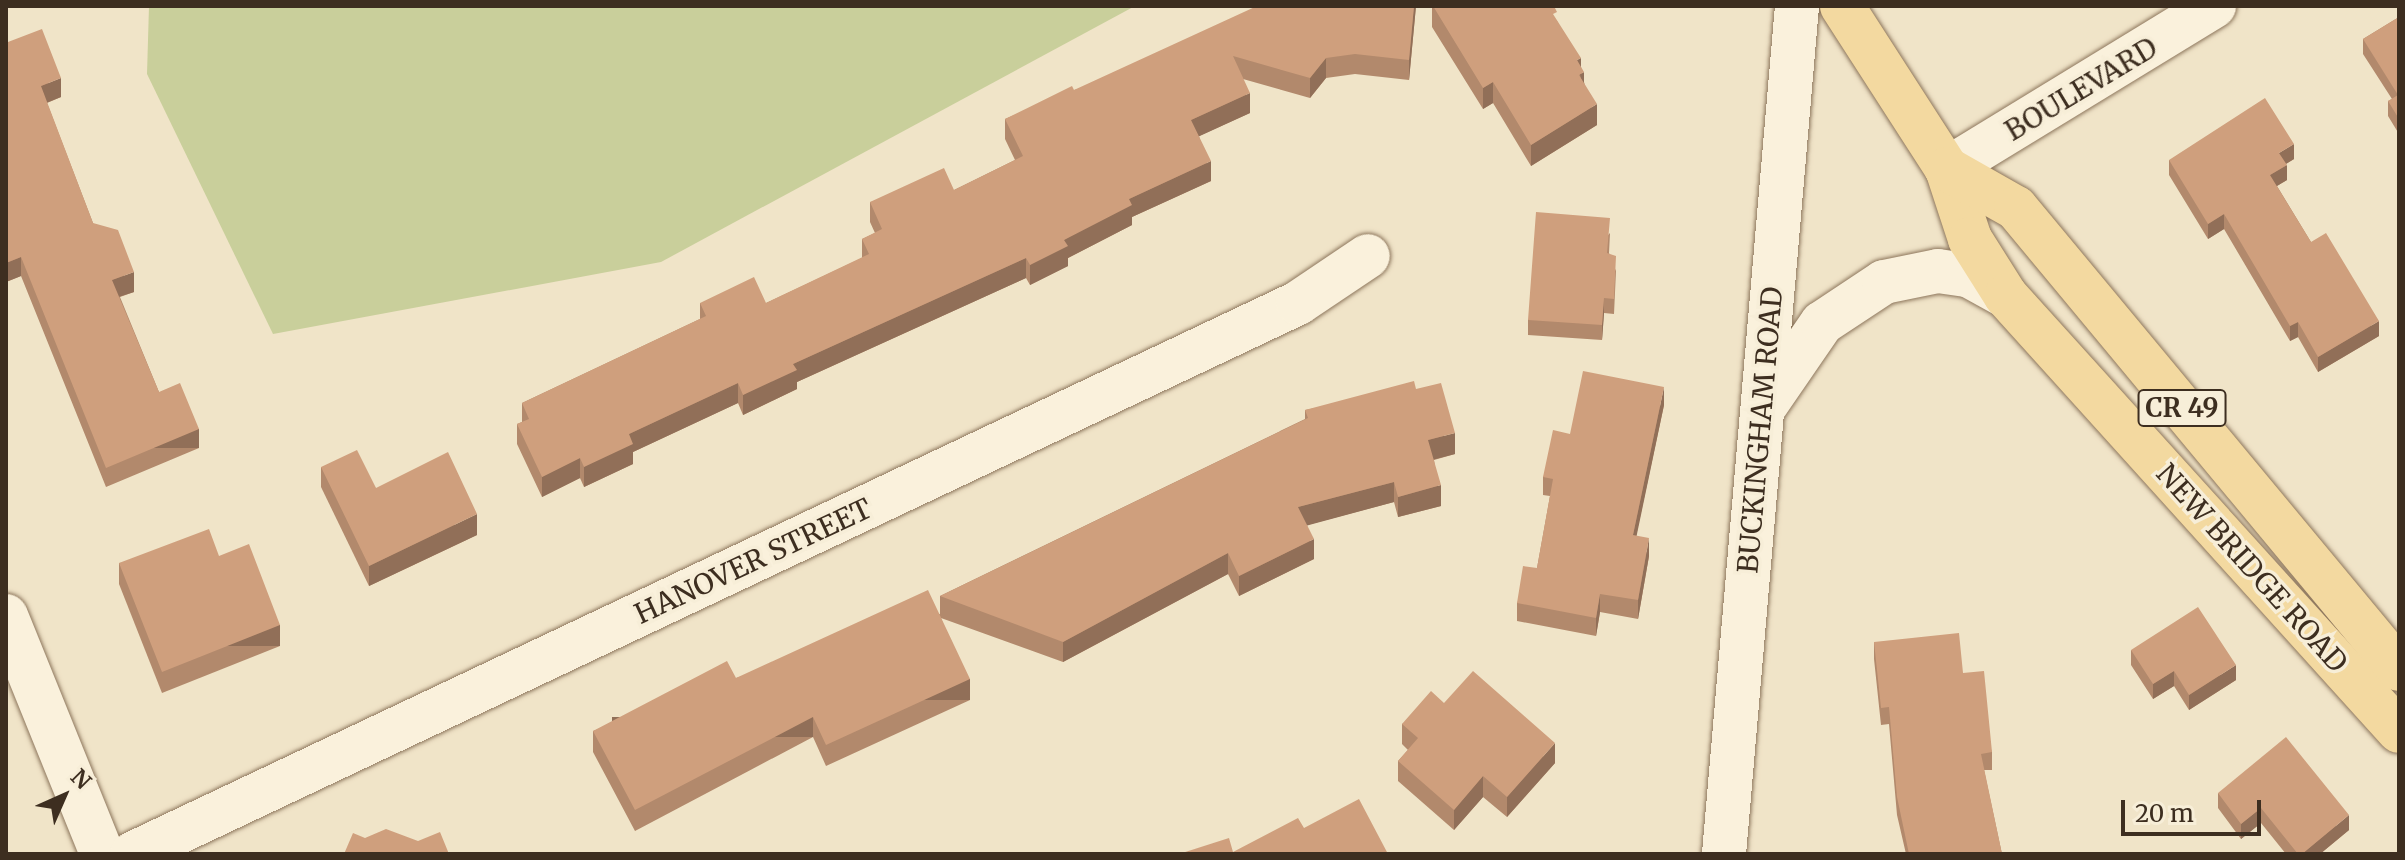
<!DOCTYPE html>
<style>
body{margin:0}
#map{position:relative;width:2405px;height:860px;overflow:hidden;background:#f0e4c8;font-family:Merriweather,serif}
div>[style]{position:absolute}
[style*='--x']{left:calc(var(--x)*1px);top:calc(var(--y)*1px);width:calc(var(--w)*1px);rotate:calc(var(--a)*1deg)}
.green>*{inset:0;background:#c9cf9b}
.roads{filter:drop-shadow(0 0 2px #8d765c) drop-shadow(0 0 2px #8d765c)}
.minor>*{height:44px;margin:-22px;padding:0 22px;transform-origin:22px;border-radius:22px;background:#faf1dc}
.major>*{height:44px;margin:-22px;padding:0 22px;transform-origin:22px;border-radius:22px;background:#f3d9a0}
.wall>*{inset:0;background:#b2896c}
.shaded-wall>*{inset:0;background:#916f58;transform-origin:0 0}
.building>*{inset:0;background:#cf9f7d}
span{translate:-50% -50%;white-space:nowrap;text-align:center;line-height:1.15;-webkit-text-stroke:7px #f7eed8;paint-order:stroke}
.shield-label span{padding:2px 6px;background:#f7eed8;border:2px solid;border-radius:6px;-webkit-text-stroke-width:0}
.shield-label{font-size:26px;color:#3d2e20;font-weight:700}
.street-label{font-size:28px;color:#3d2e20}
.frame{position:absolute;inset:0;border:8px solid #3d2e20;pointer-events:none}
.north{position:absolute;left:24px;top:756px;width:80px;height:80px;-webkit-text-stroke:6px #f7eed8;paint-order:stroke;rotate:45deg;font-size:22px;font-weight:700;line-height:32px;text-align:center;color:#3d2e20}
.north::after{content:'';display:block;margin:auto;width:28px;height:36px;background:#3d2e20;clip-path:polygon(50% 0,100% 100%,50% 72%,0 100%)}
.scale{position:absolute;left:2121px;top:800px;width:140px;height:36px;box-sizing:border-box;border:4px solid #3d2e20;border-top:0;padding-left:10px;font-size:24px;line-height:28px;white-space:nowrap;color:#3d2e20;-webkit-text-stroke:6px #f7eed8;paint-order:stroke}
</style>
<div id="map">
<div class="green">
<div style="clip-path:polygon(149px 6px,1135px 6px,661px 262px,273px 334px,147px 74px)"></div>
</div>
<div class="roads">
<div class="minor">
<div style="--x:1947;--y:169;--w:313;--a:-31.4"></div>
<div style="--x:1767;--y:403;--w:97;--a:-55.5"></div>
<div style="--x:1822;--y:323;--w:74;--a:-33.5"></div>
<div style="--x:1884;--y:282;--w:55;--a:-11.5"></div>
<div style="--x:1938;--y:271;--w:30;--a:8"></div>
<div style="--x:1968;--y:275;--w:43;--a:28.9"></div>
<div style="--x:6;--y:616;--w:257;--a:68"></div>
<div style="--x:132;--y:854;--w:1290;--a:-25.29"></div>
<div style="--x:1298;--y:303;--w:84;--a:-33.9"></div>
<div style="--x:1724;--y:854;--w:851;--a:-85.08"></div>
</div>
<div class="major">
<div style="--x:1842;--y:6;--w:194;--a:57.2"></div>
<div style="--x:1947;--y:169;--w:74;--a:71.8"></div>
<div style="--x:1970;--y:239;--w:67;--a:57.7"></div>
<div style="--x:2006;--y:296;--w:586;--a:47.9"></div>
<div style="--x:1947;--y:169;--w:79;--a:29.5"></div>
<div style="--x:2016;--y:208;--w:599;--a:50.28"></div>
</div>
</div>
<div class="wall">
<div style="clip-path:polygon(1416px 6px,1409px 80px,1355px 74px,1326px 78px,1310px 98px,1243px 79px,1250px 113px,1199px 136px,1211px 181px,1132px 217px,1132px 225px,1068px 258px,1068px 266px,1030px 285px,1026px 278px,797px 382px,797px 389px,743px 415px,738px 403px,633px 452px,633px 464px,584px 487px,580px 478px,542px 497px,517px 444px,517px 424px,522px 422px,522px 403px,700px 319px,700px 303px,766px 303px,862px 258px,862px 239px,875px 233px,870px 222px,870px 202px,954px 190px,1015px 160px,1005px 139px,1005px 119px,1074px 90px)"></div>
<div style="clip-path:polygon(1432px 7px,1557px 21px,1581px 67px,1584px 82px,1597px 125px,1531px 166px,1493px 103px,1483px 109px,1432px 27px)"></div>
<div style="clip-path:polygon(2399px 17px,2399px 134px,2388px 116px,2388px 101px,2392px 99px,2363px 54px,2363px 39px)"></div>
<div style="clip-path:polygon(6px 36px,8px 42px,61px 97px,47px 103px,93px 223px,134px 292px,120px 297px,159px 392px,199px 448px,106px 487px,21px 276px,6px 282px)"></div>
<div style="clip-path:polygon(2294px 159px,2286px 164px,2287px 180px,2277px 186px,2311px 242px,2379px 336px,2318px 372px,2298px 337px,2290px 341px,2224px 229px,2208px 239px,2169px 175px,2169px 160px)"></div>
<div style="clip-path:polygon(1610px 233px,1609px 253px,1616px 271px,1614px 314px,1604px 313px,1602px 340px,1528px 335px,1528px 320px)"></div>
<div style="clip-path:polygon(1416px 389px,1455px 454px,1434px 460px,1441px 506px,1398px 517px,1394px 502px,1307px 525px,1314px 559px,1239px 596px,1228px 574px,1063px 662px,941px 618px,970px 700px,826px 766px,813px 737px,635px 831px,593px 752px,593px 731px,736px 678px,940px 614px,940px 596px,1305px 419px,1305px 410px)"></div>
<div style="clip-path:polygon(1664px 405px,1636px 536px,1649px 556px,1638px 619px,1600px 612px,1596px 636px,1517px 621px,1517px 603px,1537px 568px,1550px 496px,1543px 495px,1543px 477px,1570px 434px)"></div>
<div style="clip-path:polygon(321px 467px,376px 488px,477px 535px,369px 586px,321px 487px)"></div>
<div style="clip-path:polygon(219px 556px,280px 646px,162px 693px,119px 584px,119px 563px)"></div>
<div style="clip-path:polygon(1874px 642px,1963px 673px,1992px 752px,1992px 770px,1984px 770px,2002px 854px,1906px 854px,1897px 815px,1889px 724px,1881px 725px,1874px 659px)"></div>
<div style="clip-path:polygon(2131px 650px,2236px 680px,2189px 710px,2174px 686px,2153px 699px,2131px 665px)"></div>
<div style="clip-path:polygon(1444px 703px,1555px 763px,1507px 817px,1483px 797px,1454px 830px,1398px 781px,1398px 761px,1408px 750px,1402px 744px,1402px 724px)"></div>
<div style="clip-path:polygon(2218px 793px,2349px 830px,2320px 854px,2286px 854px,2261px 823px,2241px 839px,2218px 808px)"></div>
</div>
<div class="shaded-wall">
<div style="clip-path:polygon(1414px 6px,1416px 6px,1409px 80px,1409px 60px)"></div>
<div style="clip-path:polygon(1326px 58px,1326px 78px,1310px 98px,1310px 78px)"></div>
<div style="clip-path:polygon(1581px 58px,1581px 74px,1584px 72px,1584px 93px,1577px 60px)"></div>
<div style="clip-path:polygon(61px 78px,61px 97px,41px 105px,41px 86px)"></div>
<div style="clip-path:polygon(1493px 82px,1493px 103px,1483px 109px,1483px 88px)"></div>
<div style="clip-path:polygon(1250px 93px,1250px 113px,1191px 140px,1191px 120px)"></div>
<div style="clip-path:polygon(1597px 104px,1597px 125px,1531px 166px,1531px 145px)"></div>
<div style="clip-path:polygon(2294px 144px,2294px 159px,2279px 168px,2279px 153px)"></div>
<div style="clip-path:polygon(1211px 161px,1211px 181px,1132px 217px,1132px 225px,1068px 258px,1068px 266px,1030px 285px,1030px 265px,1064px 240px,1129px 199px)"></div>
<div style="clip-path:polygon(2287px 165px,2287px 180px,2270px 190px,2270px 175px)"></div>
<div style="clip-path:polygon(2224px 214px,2224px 229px,2208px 239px,2208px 224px)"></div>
<div style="clip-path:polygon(21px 257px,21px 276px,6px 282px,6px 263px)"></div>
<div style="clip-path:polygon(1026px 258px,1026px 278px,797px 382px,797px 389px,743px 415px,743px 395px,793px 364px)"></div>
<div style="clip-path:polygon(134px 272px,134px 292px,112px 299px,112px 280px)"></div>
<div style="clip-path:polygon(1604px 298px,1604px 313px,1602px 340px,1602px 325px)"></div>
<div style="clip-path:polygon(2379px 321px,2379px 336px,2318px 372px,2318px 357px)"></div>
<div style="clip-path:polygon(2298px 322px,2298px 337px,2290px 341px,2290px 326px)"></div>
<div style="clip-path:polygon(738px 383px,738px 403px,633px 452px,633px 464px,584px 487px,584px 467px,629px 434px)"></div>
<div style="clip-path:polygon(1664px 387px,1664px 405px,1633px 553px,1633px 535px)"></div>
<div style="left:199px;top:429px;width:19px;height:101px;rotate:90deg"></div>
<div style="clip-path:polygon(1455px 433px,1455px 454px,1428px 461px,1428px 440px)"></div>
<div style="clip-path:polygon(580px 458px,580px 478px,542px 497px,542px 477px)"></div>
<div style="clip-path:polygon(1394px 482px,1394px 502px,1298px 528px,1298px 507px)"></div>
<div style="clip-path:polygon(1441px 485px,1441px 506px,1398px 517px,1398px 497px)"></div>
<div style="clip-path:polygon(477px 514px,477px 535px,369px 586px,369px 566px)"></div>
<div style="clip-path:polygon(1649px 538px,1649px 556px,1638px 619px,1638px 600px)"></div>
<div style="clip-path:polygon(1314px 539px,1314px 559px,1239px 596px,1239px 576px)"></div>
<div style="clip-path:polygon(1228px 553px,1228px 574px,1063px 662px,1063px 642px)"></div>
<div style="clip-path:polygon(1600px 594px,1600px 612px,1596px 636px,1596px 618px)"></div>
<div style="left:280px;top:625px;width:21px;height:127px;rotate:90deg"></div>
<div style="clip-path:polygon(2236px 665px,2236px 680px,2189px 710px,2189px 695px)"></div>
<div style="clip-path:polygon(2174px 671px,2174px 686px,2153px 699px,2153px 684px)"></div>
<div style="left:970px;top:679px;width:21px;height:158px;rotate:90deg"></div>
<div style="left:813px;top:717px;width:20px;height:201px;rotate:90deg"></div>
<div style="clip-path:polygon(1555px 743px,1555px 763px,1507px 817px,1507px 797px)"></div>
<div style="clip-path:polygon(1483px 776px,1483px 797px,1454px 830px,1454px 810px)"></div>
<div style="clip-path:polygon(2261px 808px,2261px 823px,2241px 839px,2241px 824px)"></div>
<div style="clip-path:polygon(2349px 815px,2349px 830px,2320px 854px,2302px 854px)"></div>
</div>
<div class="building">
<div style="clip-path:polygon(1257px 6px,1414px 6px,1409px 60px,1355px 54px,1326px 58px,1310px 78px,1233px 56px,1250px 93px,1191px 120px,1211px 161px,1129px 199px,1132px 205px,1064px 240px,1068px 246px,1030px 265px,1026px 258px,793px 364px,797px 370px,743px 395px,738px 383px,629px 434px,633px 444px,584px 467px,580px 458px,542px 477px,517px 424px,529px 419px,522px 403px,706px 316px,700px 303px,754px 277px,766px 303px,869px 254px,862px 239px,882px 229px,870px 202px,944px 168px,954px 190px,1023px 156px,1005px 119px,1072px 86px,1074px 90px)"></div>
<div style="clip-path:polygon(1433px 6px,1554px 6px,1557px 12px,1553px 14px,1581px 58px,1577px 60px,1584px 72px,1579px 75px,1597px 104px,1531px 145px,1493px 82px,1483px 88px)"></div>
<div style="clip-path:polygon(2399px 17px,2399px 119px,2388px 101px,2398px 95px,2363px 39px)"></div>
<div style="clip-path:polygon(42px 29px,61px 78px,41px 86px,93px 223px,118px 230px,134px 272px,112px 280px,159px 392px,180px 383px,199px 429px,106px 468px,21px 257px,6px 263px,6px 36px,8px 42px)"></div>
<div style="clip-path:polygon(2265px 98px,2294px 144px,2279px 153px,2287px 165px,2270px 175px,2311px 242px,2326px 233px,2379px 321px,2318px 357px,2298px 322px,2290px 326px,2224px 214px,2208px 224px,2169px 160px)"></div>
<div style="clip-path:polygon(1536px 212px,1610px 218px,1607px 253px,1616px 256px,1614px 299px,1604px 298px,1602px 325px,1528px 320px)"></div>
<div style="clip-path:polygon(1583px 371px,1664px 387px,1633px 535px,1649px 538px,1638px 600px,1600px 594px,1596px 618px,1517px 603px,1523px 566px,1537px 568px,1553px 479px,1543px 477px,1553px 430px,1570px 434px)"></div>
<div style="clip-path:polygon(1414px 381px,1416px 389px,1441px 383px,1455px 433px,1428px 440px,1441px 485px,1398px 497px,1394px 482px,1298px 507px,1314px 539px,1239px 576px,1228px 553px,1063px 642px,940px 596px,1308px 418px,1305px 410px)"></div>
<div style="clip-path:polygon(357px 450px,376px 488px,448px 452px,477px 514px,369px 566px,321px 467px)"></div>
<div style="clip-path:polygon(209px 529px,219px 556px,249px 544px,280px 625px,162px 672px,119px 563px)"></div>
<div style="clip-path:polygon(928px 590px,970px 679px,826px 745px,813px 717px,635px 810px,593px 731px,727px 661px,736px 678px)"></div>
<div style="clip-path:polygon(2198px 607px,2236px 665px,2189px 695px,2174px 671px,2153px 684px,2131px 650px)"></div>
<div style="clip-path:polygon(1959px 633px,1963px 673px,1984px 671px,1992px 752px,1981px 754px,2002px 854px,1909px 854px,1897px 797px,1889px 707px,1881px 708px,1874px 642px)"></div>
<div style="clip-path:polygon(1473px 671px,1555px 743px,1507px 797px,1483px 776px,1454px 810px,1398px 761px,1418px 738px,1402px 724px,1431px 691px,1444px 703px)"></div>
<div style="clip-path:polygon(2286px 737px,2349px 815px,2302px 854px,2298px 854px,2261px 808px,2241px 824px,2218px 793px)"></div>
<div style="clip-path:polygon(1359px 799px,1388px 854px,1179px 854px,1229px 838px,1233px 852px,1298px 818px,1304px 828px)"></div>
<div style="clip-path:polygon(386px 829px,418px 841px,440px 832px,449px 854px,344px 854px,353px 833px,365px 838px)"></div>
</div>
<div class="shield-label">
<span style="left:2182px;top:408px">CR 49</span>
</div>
<div class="street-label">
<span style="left:2081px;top:89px;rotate:-31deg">BOULEVARD</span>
<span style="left:1760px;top:430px;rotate:-85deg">BUCKINGHAM ROAD</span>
<span style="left:753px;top:561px;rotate:-25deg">HANOVER STREET</span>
<span style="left:2252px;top:568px;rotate:48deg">NEW BRIDGE ROAD</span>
</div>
<div class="frame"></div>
<div class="north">N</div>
<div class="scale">20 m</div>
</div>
